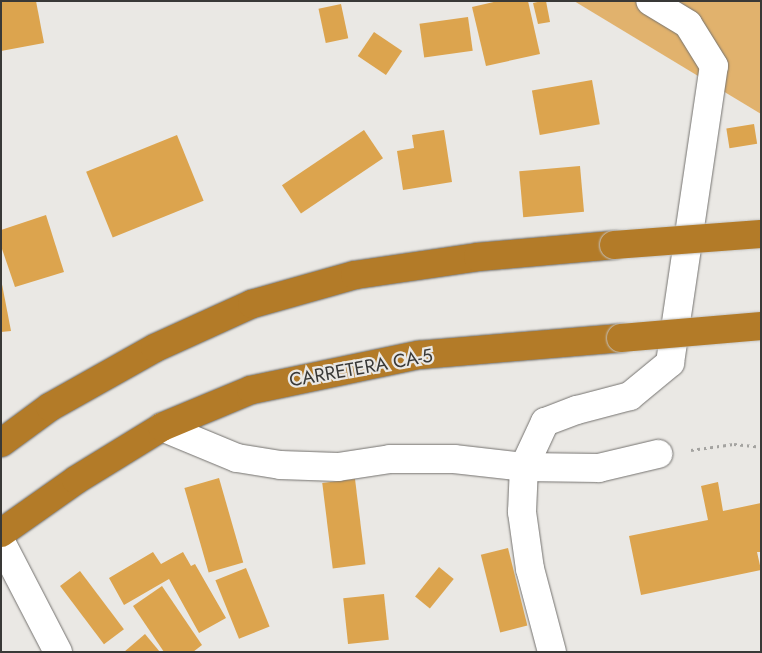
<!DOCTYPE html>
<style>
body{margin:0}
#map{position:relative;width:762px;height:653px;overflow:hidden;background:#eae8e4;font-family:Jost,sans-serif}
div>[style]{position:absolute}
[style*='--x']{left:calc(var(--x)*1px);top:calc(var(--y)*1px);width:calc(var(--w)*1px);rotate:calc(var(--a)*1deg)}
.green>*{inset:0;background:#e1b26d}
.building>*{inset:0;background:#dca44e;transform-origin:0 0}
.path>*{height:3px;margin-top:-1.5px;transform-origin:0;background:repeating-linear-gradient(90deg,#a4a3a0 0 2.5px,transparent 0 6.5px)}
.roads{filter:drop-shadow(0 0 1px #74726f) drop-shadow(0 0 1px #74726f)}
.minor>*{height:28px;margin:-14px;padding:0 14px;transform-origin:14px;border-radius:14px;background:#fff}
.highway>*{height:28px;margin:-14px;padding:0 14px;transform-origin:14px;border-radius:14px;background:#b37b28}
.bridges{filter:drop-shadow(0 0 1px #c4c4c3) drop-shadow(0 0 1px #c4c4c3)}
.highway-bridge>*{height:28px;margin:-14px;padding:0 14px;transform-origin:14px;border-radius:14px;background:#b37b28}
span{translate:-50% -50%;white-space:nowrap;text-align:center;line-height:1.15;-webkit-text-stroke:4.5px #eae8e4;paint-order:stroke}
.street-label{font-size:19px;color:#393937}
.frame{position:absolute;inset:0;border:2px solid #393937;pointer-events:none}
</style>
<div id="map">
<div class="green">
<div style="clip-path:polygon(574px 1px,761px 1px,761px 114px)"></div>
</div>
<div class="building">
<div style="clip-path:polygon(1px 1px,36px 1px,44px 43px,1px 51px)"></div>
<div style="clip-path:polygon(498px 1px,528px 1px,540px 54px,486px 66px,472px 7px)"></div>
<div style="clip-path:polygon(542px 1px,546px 1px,550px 22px,538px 24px,533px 3px)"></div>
<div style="left:341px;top:4px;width:35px;height:23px;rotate:78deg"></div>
<div style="left:468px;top:17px;width:34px;height:49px;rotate:82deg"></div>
<div style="left:374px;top:32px;width:34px;height:29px;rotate:34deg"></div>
<div style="left:592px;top:80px;width:45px;height:61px;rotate:80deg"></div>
<div style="left:754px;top:124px;width:20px;height:28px;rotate:81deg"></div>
<div style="left:364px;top:130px;width:34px;height:99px;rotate:56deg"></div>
<div style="clip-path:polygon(444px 130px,452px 182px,403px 190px,397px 151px,414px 148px,412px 135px)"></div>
<div style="left:177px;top:135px;width:71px;height:98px;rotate:68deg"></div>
<div style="left:580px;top:166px;width:46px;height:61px;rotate:85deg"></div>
<div style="clip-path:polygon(46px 215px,64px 272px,15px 287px,1px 246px,1px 230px)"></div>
<div style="clip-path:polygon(1px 279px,11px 331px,1px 332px)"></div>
<div style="left:219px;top:478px;width:88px;height:36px;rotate:74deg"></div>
<div style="left:355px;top:479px;width:86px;height:33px;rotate:83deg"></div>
<div style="clip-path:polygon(718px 482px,723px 511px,761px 503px,761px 552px,757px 552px,761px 570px,641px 595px,629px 536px,708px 520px,701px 486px)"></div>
<div style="left:508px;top:548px;width:80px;height:28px;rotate:76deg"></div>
<div style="clip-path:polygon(153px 552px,161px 564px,183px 552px,191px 566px,195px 564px,226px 618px,199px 633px,169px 579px,124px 605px,109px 578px)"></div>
<div style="left:439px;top:567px;width:19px;height:38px;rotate:39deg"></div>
<div style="left:246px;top:568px;width:63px;height:33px;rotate:68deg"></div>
<div style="left:80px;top:571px;width:73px;height:25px;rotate:53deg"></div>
<div style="clip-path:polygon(162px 586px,202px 645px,193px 652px,164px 652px,133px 606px)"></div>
<div style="left:384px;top:594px;width:46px;height:41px;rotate:84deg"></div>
<div style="clip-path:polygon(145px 634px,160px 652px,124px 652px)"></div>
</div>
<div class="path">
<div style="--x:691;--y:450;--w:43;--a:-7.9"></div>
<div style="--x:734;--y:444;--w:27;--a:6"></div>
</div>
<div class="roads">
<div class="minor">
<div style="--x:162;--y:427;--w:81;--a:22.5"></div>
<div style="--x:237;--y:458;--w:44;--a:9.2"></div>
<div style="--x:280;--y:465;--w:58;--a:2"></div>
<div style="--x:338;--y:467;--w:53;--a:-8.7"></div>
<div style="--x:390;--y:459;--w:64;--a:0"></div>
<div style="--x:454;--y:459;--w:70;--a:6.5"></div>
<div style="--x:524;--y:467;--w:50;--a:-65"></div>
<div style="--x:545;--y:422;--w:34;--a:-21"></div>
<div style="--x:577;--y:410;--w:55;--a:-14.8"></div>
<div style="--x:630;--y:396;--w:52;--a:-39.5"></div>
<div style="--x:670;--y:363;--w:300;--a:-81.6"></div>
<div style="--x:714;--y:66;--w:49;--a:-121.8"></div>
<div style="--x:688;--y:24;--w:44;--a:-148.8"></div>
<div style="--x:1;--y:542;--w:124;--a:62.6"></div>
<div style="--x:552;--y:652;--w:86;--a:-104.8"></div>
<div style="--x:530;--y:569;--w:58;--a:-98"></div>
<div style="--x:522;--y:512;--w:45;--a:-87.5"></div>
<div style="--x:524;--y:467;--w:75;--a:0.8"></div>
<div style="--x:599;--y:468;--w:61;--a:-13.3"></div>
</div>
<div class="highway">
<div style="--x:1;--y:443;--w:61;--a:-36.3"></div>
<div style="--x:50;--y:407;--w:120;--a:-29.3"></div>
<div style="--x:155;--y:348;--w:107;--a:-24.4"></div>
<div style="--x:252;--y:304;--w:107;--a:-15.7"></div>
<div style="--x:355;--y:275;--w:124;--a:-8.3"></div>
<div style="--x:478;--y:257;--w:137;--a:-5"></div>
<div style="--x:1;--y:533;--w:92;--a:-35.2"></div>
<div style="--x:76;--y:480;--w:101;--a:-31.6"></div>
<div style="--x:162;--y:427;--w:96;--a:-22.6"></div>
<div style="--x:251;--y:390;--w:172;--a:-11.8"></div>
<div style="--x:419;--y:355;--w:203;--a:-4.8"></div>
</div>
</div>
<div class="bridges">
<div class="highway-bridge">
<div style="--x:614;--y:245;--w:147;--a:-4.3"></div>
<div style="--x:621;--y:338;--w:141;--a:-4.9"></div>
</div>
</div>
<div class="street-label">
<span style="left:361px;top:368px;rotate:-10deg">CARRETERA CA-5</span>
</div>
<div class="frame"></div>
</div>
